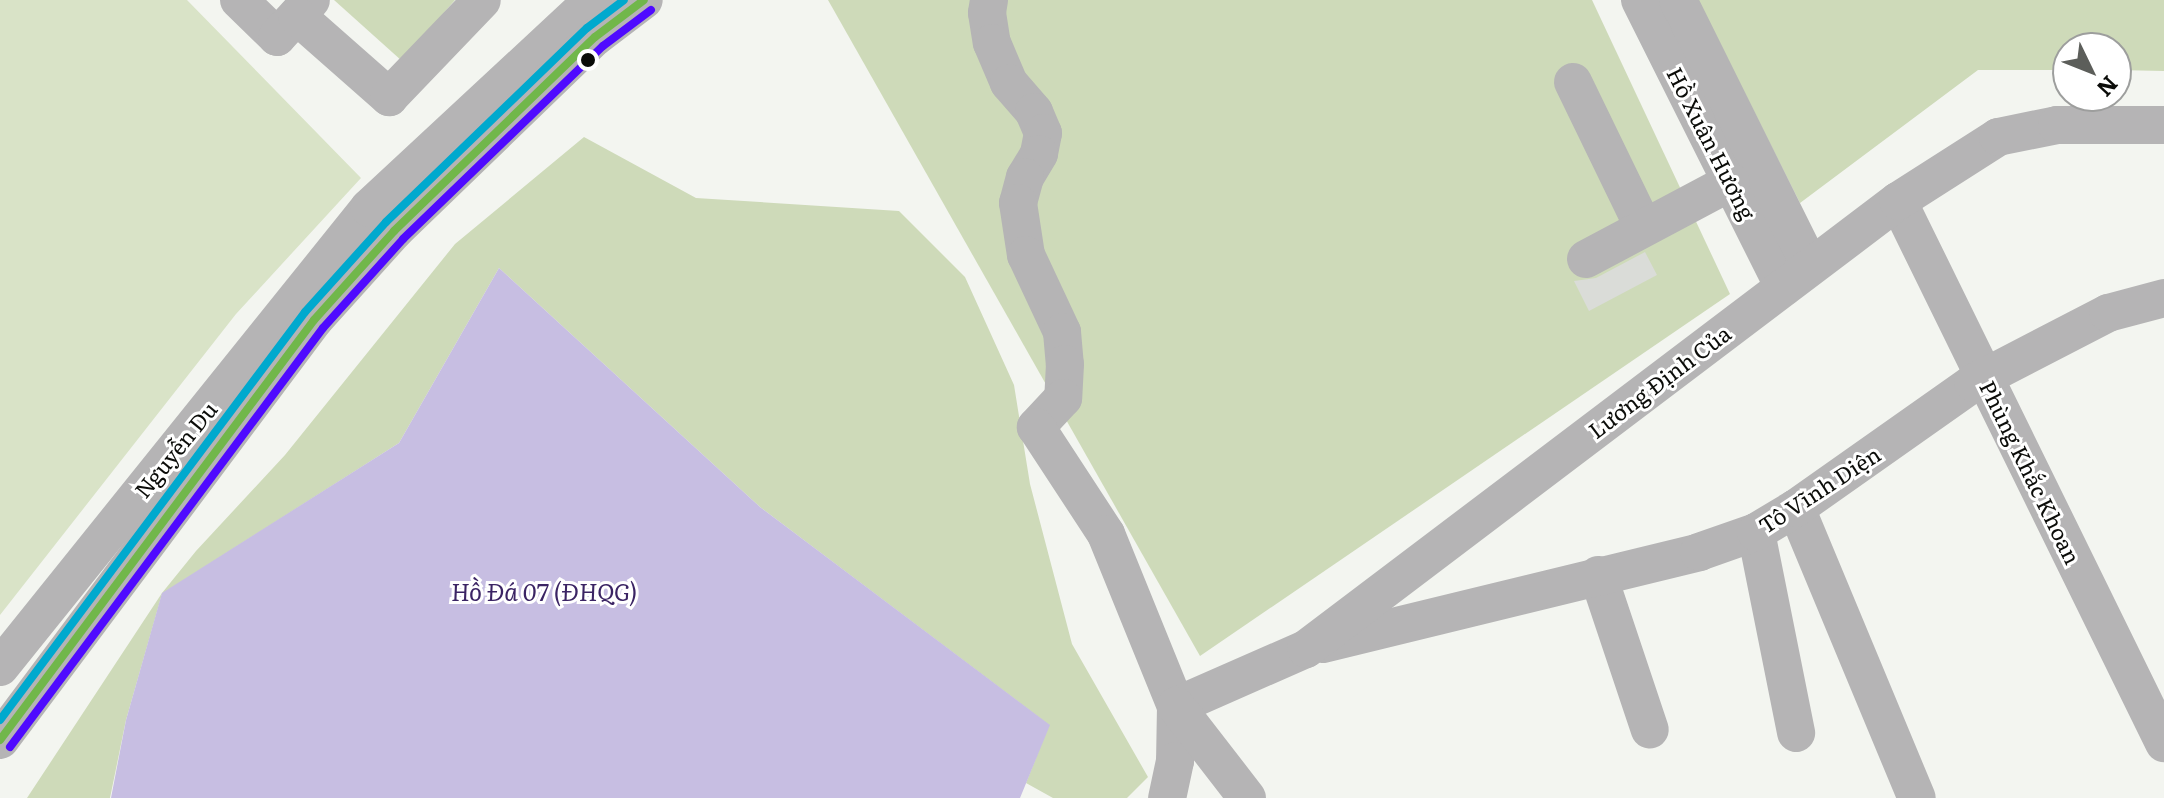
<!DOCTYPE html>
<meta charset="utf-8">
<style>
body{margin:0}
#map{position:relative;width:2164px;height:798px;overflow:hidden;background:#f3f5f0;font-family:Literata,serif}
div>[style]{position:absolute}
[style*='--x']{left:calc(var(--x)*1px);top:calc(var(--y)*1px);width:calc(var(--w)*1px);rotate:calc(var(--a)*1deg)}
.green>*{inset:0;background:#d9e3c7}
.forest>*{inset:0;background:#cedab9}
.water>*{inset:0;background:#c7bee2}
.building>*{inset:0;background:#dadcd8}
.minor>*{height:38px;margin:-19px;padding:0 19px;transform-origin:19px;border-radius:19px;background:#b5b4b5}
.bus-1>*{height:8px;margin:-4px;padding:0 4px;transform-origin:4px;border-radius:4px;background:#71b74a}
.bus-2>*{height:8px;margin:-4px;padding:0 4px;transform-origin:4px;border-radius:4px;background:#4f0aff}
.bus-3>*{height:8px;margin:-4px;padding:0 4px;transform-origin:4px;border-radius:4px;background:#00a9ce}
.dots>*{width:22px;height:22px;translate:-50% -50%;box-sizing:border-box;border:4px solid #fff;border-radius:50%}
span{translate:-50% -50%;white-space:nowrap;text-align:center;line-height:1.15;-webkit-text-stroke:6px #fff;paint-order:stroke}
.street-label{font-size:22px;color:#0b0c09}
.water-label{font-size:24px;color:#3b2464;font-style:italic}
.north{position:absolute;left:2052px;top:32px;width:80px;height:80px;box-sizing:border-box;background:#fff;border:2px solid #9d9e9d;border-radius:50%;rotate:133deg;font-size:22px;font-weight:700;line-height:32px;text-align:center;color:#0b0c09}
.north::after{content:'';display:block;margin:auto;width:28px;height:36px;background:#5c5e5a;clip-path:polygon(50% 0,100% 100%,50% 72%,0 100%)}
</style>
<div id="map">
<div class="green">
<div style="clip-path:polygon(0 0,187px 0,361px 178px,236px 314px,0 615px)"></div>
</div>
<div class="forest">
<div style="clip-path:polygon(334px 0,455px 0,402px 61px)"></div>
<div style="clip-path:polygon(828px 0,1592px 0,1730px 294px,1200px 656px)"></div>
<div style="clip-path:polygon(1698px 0,2164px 0,2164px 71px,2116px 70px,2116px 48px,2068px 48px,2068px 70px,1978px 70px,1800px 203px)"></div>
<div style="clip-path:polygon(584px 137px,696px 198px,899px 211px,965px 277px,1014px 385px,1030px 484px,1072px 644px,1148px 777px,1127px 798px,1053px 798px,1026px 783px,1049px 725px,760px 507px,499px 268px,399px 443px,162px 594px,126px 720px,110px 798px,27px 798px,162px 593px,196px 551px,285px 455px,455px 244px)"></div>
</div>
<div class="water">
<div style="clip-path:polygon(499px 268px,760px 507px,1050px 725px,1020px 798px,111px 798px,126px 720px,162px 593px,399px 443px)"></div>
</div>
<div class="building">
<div style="clip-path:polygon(1645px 252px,1657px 275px,1589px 311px,1574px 281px,1596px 278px)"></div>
</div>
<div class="minor">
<div style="--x:239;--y:0;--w:53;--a:44.2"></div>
<div style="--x:277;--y:37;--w:50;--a:-47.4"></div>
<div style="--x:989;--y:0;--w:13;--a:99"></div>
<div style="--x:987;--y:13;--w:30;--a:81"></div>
<div style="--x:992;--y:43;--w:43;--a:67"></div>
<div style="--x:1009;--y:83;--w:38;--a:49"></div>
<div style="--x:1034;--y:112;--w:23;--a:67"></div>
<div style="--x:1043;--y:133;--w:21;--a:101"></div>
<div style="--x:1039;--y:154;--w:27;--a:121"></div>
<div style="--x:1025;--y:177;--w:27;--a:105"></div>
<div style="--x:1018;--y:203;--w:53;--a:81.3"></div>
<div style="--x:1026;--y:255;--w:85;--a:64.9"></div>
<div style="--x:1062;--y:332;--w:32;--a:85"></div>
<div style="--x:1065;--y:364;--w:34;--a:93"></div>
<div style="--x:1063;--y:398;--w:40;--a:133"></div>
<div style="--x:1036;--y:427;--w:128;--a:56.8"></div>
<div style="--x:1106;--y:534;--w:186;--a:67.9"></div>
<div style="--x:1176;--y:706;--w:55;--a:91"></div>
<div style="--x:1175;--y:761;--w:38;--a:102"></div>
<div style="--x:1640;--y:0;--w:321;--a:63.4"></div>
<div style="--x:1678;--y:0;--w:297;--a:63.6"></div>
<div style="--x:297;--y:16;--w:123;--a:41.4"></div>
<div style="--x:389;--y:97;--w:134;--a:-46.2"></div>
<div style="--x:1573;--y:82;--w:162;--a:64.1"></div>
<div style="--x:1898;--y:201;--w:604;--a:63.86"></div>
<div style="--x:1586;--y:259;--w:164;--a:-28"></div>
<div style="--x:1796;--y:508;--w:314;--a:67.4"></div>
<div style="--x:1756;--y:532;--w:205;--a:78.7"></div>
<div style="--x:1598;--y:575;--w:163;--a:71.5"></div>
<div style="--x:1323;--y:644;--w:387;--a:-13.7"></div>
<div style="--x:1699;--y:552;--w:60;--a:-19.3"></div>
<div style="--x:1756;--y:532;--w:47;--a:-31"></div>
<div style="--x:1796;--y:508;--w:217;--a:-35.2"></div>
<div style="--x:1973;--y:383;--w:152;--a:-27.4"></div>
<div style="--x:2108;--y:313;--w:58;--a:-15"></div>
<div style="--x:0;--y:667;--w:589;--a:-51.2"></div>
<div style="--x:369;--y:208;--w:306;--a:-42.9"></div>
<div style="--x:1176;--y:706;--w:142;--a:-23.7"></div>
<div style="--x:1306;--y:649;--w:742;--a:-37.12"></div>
<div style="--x:1898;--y:201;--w:119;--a:-32.6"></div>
<div style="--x:1998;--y:137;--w:60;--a:-11.5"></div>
<div style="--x:2057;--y:125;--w:107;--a:0"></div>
<div style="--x:1176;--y:706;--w:116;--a:52.3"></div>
<div style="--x:0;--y:740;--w:524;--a:-53.22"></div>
<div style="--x:314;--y:320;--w:120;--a:-48"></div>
<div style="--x:394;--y:231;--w:279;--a:-44"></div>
<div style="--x:595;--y:37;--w:61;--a:-37.1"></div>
</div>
<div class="bus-1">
<div style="--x:0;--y:740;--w:524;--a:-53.22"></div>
<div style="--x:314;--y:320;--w:120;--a:-48"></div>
<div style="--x:394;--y:231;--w:279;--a:-44"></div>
<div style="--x:595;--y:37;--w:61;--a:-37.1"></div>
</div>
<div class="bus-2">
<div style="--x:10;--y:747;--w:523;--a:-53.24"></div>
<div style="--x:323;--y:328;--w:120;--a:-48"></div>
<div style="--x:403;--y:239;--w:278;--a:-44"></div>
<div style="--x:603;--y:46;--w:60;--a:-36.9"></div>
</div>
<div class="bus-3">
<div style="--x:0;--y:720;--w:509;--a:-53.22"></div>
<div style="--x:305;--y:312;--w:121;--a:-48"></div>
<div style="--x:386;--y:222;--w:279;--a:-44"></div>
<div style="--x:587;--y:28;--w:46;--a:-37.1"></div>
</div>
<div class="dots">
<div style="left:588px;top:60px;background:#0b0c09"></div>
</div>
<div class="street-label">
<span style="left:1712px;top:143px;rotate:63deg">Hồ Xuân Hương</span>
<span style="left:1659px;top:381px;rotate:-37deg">Lương Định Của</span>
<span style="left:175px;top:449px;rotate:-51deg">Nguyễn Du</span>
<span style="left:2031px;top:472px;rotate:64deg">Phùng Khắc Khoan</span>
<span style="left:1819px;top:489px;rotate:-33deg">Tô Vĩnh Diện</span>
</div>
<div class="water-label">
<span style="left:544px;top:591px">Hồ Đá 07 (ĐHQG)</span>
</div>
<div class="north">N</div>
</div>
